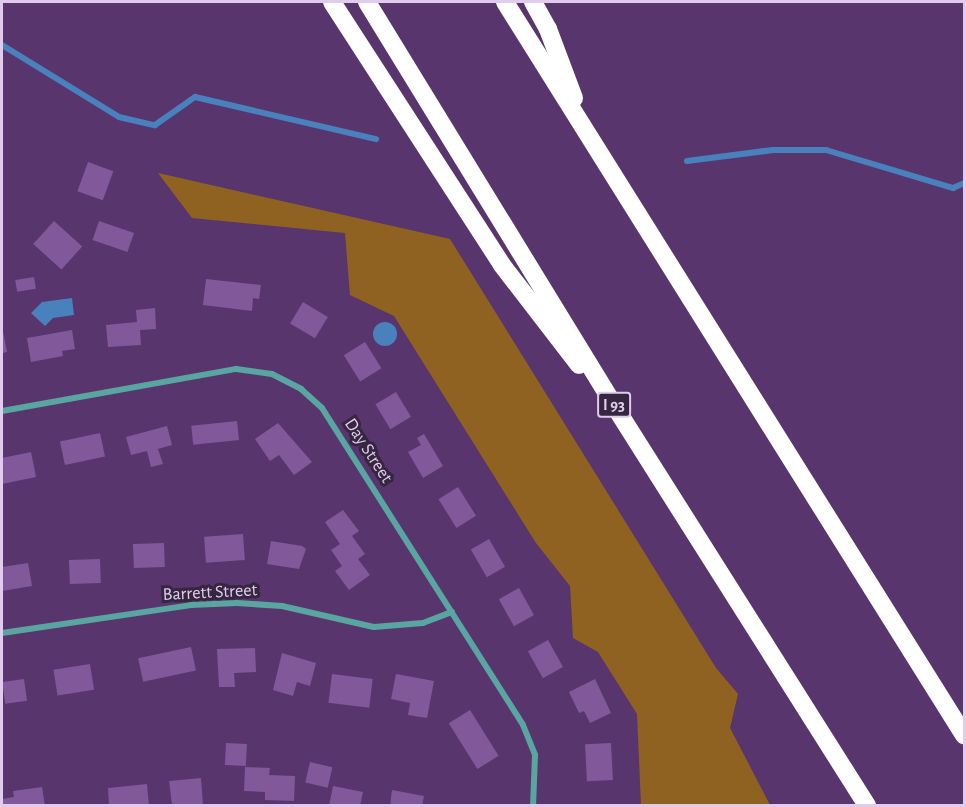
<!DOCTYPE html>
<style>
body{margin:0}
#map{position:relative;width:966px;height:807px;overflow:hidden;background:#59356e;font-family:"Alegreya Sans",sans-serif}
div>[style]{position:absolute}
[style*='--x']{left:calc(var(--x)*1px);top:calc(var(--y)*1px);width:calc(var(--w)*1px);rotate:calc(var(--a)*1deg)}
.green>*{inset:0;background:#906221}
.water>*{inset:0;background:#4981bd}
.round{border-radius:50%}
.stream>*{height:6px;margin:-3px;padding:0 3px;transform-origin:3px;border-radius:3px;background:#4981bd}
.building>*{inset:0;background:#81589a;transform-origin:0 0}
.street>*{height:6px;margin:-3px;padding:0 3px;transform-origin:3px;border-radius:3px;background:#58a5a1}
.highway>*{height:18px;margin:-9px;padding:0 9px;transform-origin:9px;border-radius:9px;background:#fff}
span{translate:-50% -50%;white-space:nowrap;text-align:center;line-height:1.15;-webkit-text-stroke:6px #362640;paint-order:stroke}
.shield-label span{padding:2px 4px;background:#362640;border:2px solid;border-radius:4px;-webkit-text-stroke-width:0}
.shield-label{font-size:16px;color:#e1ccee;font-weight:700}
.street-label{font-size:18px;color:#e1ccee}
.frame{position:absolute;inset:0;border:3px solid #e1ccee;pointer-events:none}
</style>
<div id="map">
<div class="green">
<div style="clip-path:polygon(158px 173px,450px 239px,716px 668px,738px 694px,730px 728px,770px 805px,641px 805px,637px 714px,598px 652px,573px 638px,570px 586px,536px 543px,394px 316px,350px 295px,345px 233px,192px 218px)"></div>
</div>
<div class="water">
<div style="clip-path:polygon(72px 298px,74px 315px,53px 318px,45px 326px,31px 313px,42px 302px)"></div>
<div class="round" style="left:373px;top:322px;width:24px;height:24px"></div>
</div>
<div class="stream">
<div style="--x:2;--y:45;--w:137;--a:31.6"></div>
<div style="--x:119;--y:117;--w:37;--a:13"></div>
<div style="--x:155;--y:125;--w:49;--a:-35"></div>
<div style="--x:195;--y:97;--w:186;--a:13.1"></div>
<div style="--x:687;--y:161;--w:87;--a:-7.3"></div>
<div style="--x:773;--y:150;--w:53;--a:0"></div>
<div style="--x:826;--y:150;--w:133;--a:16.7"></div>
<div style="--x:953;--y:188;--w:12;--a:-24"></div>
</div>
<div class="building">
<div style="left:88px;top:162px;width:27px;height:31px;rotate:20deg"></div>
<div style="left:54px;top:221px;width:38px;height:31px;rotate:42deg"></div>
<div style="left:99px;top:221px;width:37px;height:20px;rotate:19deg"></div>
<div style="left:34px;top:277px;width:12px;height:19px;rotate:81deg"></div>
<div style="clip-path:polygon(206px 279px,261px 285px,259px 299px,253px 298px,252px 311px,203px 305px)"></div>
<div style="left:303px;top:302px;width:29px;height:25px;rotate:31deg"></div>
<div style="clip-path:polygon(155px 308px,156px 329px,140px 330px,141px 345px,108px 347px,106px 325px,137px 322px,136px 310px)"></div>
<div style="clip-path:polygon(2px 326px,7px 352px,2px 353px)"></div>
<div style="clip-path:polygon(72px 330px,75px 349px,62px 351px,63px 356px,31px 362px,27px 338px)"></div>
<div style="left:365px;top:342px;width:31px;height:25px;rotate:58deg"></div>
<div style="left:396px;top:392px;width:29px;height:24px;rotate:59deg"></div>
<div style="left:237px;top:421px;width:19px;height:46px;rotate:84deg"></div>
<div style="clip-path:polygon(278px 423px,312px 462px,294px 475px,279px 455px,270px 461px,255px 439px)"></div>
<div style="clip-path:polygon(167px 426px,172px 445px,158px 449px,163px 464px,151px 467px,147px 451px,131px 455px,126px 437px)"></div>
<div style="left:100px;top:433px;width:24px;height:41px;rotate:78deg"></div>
<div style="clip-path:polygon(424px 434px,443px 466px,423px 478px,408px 452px,421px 445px,417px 438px)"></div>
<div style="clip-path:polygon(31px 452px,36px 477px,2px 484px,2px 458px)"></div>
<div style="left:458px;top:487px;width:34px;height:23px;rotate:58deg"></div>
<div style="clip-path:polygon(343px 510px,359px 531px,352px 536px,365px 554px,358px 559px,370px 575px,349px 590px,335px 571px,342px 566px,331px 550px,340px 544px,325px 522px)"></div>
<div style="left:243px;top:534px;width:26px;height:39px;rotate:86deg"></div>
<div style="left:489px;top:539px;width:32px;height:21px;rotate:60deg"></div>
<div style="clip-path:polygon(271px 541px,302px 546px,306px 549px,299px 569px,267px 564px)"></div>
<div style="left:164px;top:543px;width:24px;height:31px;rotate:88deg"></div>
<div style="left:100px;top:559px;width:24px;height:31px;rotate:88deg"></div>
<div style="clip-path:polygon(28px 563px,32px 586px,2px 591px,2px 567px)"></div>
<div style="left:519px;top:588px;width:31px;height:23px;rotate:61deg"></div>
<div style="left:548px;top:640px;width:31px;height:23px;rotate:61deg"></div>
<div style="left:191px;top:647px;width:24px;height:54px;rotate:78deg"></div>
<div style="clip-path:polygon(255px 648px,256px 672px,234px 673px,235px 687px,219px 687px,217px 649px)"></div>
<div style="clip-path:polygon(282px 653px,316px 663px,310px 686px,297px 682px,293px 696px,273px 690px)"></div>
<div style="left:90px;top:664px;width:26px;height:37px;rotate:81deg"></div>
<div style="left:332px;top:674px;width:41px;height:29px;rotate:7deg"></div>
<div style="clip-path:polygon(396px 674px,434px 681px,427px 718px,408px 715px,410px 703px,391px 699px)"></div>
<div style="left:24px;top:679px;width:22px;height:22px;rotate:82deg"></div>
<div style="clip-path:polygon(595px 679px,611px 713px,590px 723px,584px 711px,579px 713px,569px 692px)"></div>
<div style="left:470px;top:710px;width:54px;height:25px;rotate:58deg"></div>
<div style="left:226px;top:743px;width:21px;height:22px;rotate:3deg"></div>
<div style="left:611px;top:743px;width:37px;height:26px;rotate:87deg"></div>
<div style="left:310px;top:762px;width:23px;height:21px;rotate:13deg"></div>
<div style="clip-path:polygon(245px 767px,270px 768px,269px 775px,295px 776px,294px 801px,265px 800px,265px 792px,244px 791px)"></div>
<div style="clip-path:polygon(201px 778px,203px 806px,172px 805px,169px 781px)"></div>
<div style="clip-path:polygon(147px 784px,149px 806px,109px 806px,108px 788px)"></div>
<div style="clip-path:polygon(333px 786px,363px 792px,360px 806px,329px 806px)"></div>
<div style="clip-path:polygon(42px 787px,45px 806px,2px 806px,2px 799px,14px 797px,13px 791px)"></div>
<div style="clip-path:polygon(392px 790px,424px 796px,422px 806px,390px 806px)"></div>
</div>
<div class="street">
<div style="--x:2;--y:411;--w:238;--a:-10.2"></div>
<div style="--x:236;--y:369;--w:36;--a:8"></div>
<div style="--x:272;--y:374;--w:33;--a:27"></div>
<div style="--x:301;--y:389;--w:28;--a:42"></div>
<div style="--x:322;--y:408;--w:375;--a:57.6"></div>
<div style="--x:523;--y:725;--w:32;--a:68"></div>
<div style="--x:535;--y:755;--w:51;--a:92.2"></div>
<div style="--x:2;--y:633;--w:191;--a:-8.4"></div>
<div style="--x:191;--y:605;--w:46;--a:-2.5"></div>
<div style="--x:237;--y:603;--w:45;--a:3.8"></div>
<div style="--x:282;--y:606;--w:94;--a:12.9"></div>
<div style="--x:374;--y:627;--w:49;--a:-4.7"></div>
<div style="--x:423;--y:623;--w:31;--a:-21"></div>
</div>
<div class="highway">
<div style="--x:332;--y:2;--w:313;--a:57.1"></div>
<div style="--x:502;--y:265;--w:126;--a:52.4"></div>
<div style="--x:367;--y:2;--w:479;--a:58.5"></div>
<div style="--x:617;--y:410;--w:468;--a:57.7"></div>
<div style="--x:505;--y:2;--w:865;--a:57.95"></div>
<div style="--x:533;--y:2;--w:31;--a:61"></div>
<div style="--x:548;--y:29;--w:74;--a:69.4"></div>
</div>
<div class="shield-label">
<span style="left:614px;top:405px">I 93</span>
</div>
<div class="street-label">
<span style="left:368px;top:451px;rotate:57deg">Day Street</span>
<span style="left:210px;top:593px;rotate:-3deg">Barrett Street</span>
</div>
<div class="frame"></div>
</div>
